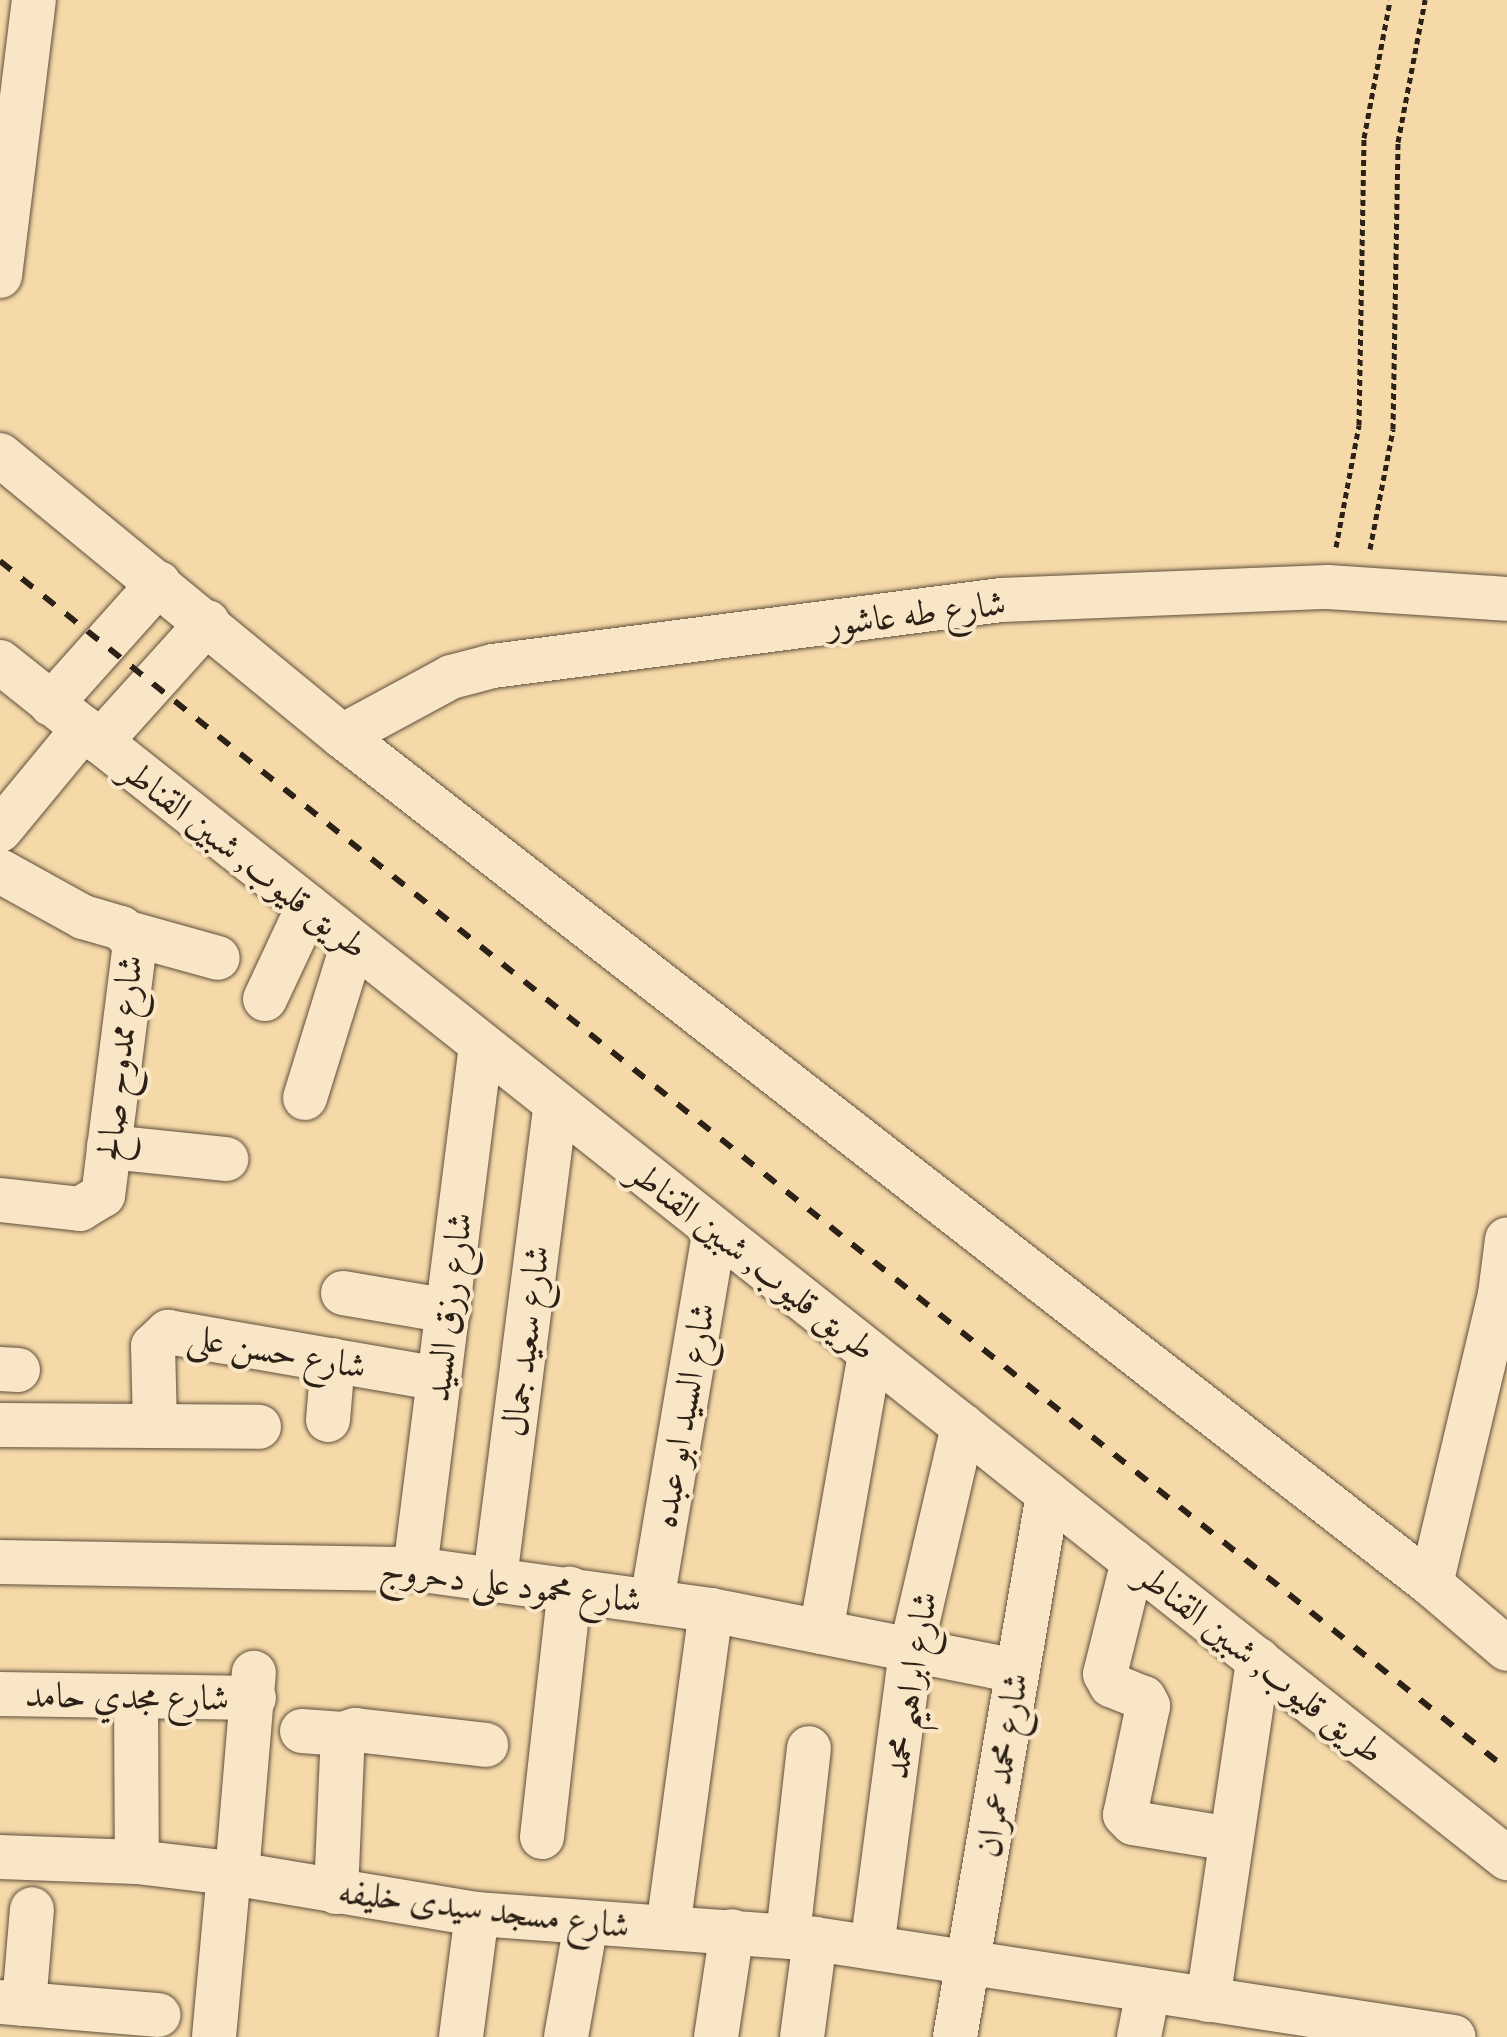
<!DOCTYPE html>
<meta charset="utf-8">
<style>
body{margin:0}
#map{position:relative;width:1507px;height:2037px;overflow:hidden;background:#f6d9a9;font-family:"EB Garamond",Amiri,serif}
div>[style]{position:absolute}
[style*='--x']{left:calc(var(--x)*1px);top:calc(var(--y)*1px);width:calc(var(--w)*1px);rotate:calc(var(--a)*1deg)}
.path>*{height:5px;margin-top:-2.5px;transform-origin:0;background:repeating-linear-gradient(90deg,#2c2116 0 6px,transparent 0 10px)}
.roads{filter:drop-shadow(0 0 2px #5e4f3b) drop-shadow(0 0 2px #5e4f3b)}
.minor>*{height:44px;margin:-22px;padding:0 22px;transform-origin:22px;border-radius:22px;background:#f9e6c7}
.secondary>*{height:44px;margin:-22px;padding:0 22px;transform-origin:22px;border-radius:22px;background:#f9e6c7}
.rail>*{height:6px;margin-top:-3px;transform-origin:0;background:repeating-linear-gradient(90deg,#2c2116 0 14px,transparent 0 28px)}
span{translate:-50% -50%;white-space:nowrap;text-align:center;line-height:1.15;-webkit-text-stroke:8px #f9e6c7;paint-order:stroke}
.street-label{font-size:36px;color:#2c2116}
</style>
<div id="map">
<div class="path">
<div style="--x:1336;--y:547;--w:124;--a:-79.3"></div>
<div style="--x:1359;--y:425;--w:287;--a:-89"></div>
<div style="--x:1364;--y:138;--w:140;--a:-79.3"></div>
<div style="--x:1370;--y:549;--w:122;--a:-79.1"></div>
<div style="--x:1393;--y:429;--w:287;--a:-89"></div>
<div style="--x:1398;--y:142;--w:145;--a:-79.2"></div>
</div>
<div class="roads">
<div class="minor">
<div style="--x:0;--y:276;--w:278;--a:-83"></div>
<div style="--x:0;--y:662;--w:1924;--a:38.44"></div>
<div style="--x:51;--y:704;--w:162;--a:-48.2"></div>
<div style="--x:342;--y:736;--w:124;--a:-28.4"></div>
<div style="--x:451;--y:677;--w:43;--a:-14.7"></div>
<div style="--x:493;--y:666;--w:512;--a:-7.4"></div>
<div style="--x:1001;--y:600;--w:327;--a:-2.3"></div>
<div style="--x:1328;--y:587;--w:179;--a:3.8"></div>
<div style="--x:100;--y:742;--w:161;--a:-48"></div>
<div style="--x:0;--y:830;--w:132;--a:-50.5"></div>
<div style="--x:0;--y:871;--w:95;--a:29"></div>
<div style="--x:83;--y:917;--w:40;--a:16"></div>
<div style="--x:121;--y:928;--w:18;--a:47"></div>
<div style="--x:133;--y:941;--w:10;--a:84"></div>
<div style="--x:134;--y:951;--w:246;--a:97.2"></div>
<div style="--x:103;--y:1195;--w:27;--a:149"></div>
<div style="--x:80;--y:1209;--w:81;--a:-173.6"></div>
<div style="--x:128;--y:933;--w:93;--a:15.5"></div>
<div style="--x:265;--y:999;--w:102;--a:-64.9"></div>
<div style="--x:305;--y:1098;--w:162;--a:-72.8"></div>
<div style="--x:109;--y:1147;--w:118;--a:5.9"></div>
<div style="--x:343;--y:1293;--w:107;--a:9.7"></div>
<div style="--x:0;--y:1369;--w:18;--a:3"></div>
<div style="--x:328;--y:1420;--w:60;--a:-85.2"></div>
<div style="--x:0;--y:1425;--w:259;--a:0.4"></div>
<div style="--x:155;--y:1426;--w:80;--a:-91.4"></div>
<div style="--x:153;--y:1346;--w:21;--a:-43"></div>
<div style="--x:168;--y:1332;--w:275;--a:9.8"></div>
<div style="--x:1133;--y:1561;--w:116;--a:103.9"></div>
<div style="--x:1105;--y:1674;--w:13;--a:61"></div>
<div style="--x:1111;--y:1685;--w:35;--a:22"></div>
<div style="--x:1144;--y:1698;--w:9;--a:63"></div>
<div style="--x:1148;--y:1706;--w:111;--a:101.9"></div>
<div style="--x:1125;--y:1815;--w:11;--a:45"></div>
<div style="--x:1133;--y:1823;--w:99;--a:9.3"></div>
<div style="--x:0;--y:1562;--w:415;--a:1"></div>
<div style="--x:415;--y:1569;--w:299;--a:7.9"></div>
<div style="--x:711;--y:1610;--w:311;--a:11.3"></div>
<div style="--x:415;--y:1569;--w:528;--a:-82.82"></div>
<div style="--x:495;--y:1578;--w:478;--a:-82.7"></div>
<div style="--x:1431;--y:1584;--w:298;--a:-76.6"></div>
<div style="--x:1500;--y:1294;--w:55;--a:-82.7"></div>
<div style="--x:652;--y:1601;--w:376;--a:-80.4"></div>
<div style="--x:821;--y:1632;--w:283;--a:-80"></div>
<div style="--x:0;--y:1694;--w:254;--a:0.9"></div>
<div style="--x:136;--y:1697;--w:165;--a:89.7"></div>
<div style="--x:302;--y:1731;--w:41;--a:4.2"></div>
<div style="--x:542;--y:1837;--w:250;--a:-83.6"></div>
<div style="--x:0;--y:1857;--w:137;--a:2.1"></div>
<div style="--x:137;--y:1862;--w:101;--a:6.8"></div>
<div style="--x:237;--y:1874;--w:243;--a:9.5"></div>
<div style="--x:477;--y:1914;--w:339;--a:4.2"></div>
<div style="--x:815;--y:1939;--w:646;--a:8.72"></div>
<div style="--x:237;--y:1874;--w:202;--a:-85.2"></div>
<div style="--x:336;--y:1892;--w:158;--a:-87.5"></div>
<div style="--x:343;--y:1734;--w:13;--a:-18"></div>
<div style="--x:355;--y:1730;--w:132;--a:6.5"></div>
<div style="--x:668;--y:1928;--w:321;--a:-82.3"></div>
<div style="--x:788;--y:1935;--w:188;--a:-83.6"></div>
<div style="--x:872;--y:1947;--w:300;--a:-82.5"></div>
<div style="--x:911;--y:1650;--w:230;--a:-76.9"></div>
<div style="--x:1208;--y:2000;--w:344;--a:-81.6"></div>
<div style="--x:0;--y:2002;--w:159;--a:4.7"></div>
<div style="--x:24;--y:2004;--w:95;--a:-85.2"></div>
<div style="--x:214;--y:2037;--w:165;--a:-84.8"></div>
<div style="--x:461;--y:2037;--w:124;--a:-82.6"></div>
<div style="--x:566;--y:2037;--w:115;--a:-80"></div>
<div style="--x:716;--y:2037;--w:107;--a:-81.4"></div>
<div style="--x:802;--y:2037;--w:99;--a:-82.4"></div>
<div style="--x:955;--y:2037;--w:551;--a:-80.28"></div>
<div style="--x:1139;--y:2037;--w:47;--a:-78.9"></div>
</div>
<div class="secondary">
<div style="--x:0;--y:455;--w:443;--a:39.4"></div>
<div style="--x:342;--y:736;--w:1380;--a:37.91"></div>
<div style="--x:1431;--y:1584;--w:100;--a:40.5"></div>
</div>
</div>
<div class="rail">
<div style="--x:0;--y:561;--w:1931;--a:38.72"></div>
</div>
<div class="street-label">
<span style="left:916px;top:613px;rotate:-7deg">شارع طه عاشور</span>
<span style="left:245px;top:858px;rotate:38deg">طريق قليوب, شبين القناطر</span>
<span style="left:119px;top:1058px;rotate:-84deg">شارع ممدوح صالح</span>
<span style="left:753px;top:1260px;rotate:38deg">طريق قليوب, شبين القناطر</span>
<span style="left:448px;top:1307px;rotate:-83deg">شارع رزق السيد</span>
<span style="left:525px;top:1341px;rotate:-83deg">شارع سعيد جمال</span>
<span style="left:277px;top:1351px;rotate:10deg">شارع حسن على</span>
<span style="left:683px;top:1415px;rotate:-80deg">شارع السيد ابو عبده</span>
<span style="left:511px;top:1584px;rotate:7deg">شارع محمود على دحروج</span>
<span style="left:1261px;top:1663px;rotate:38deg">طريق قليوب, شبين القناطر</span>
<span style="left:910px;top:1685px;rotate:-81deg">شارع ابراهيم محمد</span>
<span style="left:127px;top:1696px;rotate:1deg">شارع مجدي حامد</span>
<span style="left:1001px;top:1765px;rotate:-81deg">شارع محمد عمران</span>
<span style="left:484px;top:1908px;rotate:7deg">شارع مسجد سيدى خليفه</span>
</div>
</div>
